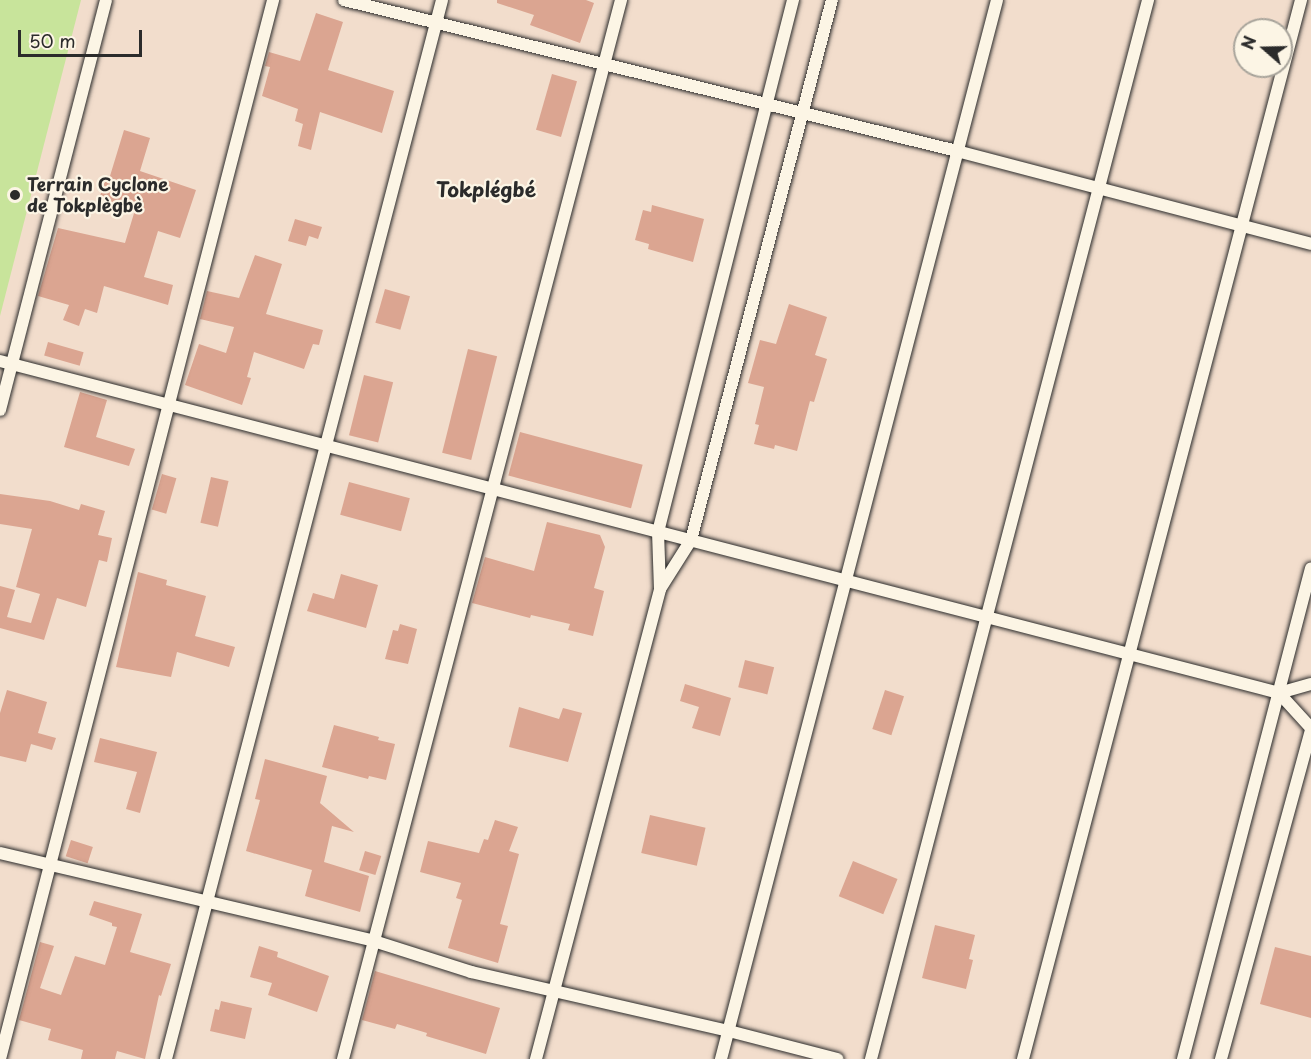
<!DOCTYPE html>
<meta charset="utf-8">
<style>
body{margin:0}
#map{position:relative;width:1311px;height:1059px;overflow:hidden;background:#f2ddcc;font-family:"Playpen Sans",sans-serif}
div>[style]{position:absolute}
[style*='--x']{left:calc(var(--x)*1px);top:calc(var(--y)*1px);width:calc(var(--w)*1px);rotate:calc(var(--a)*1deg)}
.green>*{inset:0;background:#c8e49b}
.building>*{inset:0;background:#dba591;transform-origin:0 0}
.roads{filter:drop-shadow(0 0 2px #2b2b2b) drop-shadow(0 0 2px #2b2b2b)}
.street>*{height:12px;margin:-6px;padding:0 6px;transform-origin:6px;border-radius:6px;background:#fcf5e5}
.dots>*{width:16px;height:16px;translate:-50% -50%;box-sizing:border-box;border:3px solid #fcf5e5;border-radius:50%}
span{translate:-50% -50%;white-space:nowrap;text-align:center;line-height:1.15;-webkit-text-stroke:4.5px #fcf5e5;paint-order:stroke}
.poi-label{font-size:18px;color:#2b2b2b;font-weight:700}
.left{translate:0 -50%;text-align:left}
.neighbourhood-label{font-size:20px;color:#2b2b2b;font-weight:700}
.north{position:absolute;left:1233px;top:18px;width:60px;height:60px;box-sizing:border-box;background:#fcf5e5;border:2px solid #a8a49b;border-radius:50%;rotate:290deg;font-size:16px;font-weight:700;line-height:24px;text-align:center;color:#2b2b2b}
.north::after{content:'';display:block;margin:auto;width:21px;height:27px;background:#2b2b2b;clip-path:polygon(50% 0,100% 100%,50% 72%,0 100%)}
.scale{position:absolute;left:18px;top:30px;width:124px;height:27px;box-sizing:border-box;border:3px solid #2b2b2b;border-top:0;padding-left:8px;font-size:18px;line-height:21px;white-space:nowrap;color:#2b2b2b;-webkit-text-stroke:4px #fcf5e5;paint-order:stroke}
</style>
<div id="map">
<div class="green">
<div style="clip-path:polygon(0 0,81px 0,0 316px)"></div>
</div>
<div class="building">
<div style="clip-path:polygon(497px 0,586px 0,594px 3px,580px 43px,530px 25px,534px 15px,497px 3px)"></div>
<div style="clip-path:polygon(316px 13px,343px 22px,328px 70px,394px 91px,382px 133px,320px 112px,311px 150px,298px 146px,303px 124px,295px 121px,298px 109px,262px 96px,270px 67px,265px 66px,269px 52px,300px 61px)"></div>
<div style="left:552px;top:74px;width:26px;height:58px;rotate:16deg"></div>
<div style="clip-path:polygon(124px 130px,150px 138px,140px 171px,196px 190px,180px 238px,158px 231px,144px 277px,173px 285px,168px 305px,104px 286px,97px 313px,85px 309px,79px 326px,63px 320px,69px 305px,38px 296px,58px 228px,125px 243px,135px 210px,99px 199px,107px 175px,110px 176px)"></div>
<div style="clip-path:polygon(652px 205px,704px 219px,693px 262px,648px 249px,649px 244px,635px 240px,643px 210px,651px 212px)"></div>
<div style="clip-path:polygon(295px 219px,322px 227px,318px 239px,309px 236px,306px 246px,288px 241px)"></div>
<div style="clip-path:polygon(255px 255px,282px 264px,266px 314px,323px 330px,319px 345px,313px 344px,304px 369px,254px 352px,247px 377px,251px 378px,242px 405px,185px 385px,199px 344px,226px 353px,234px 327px,200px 319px,207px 291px,239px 298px)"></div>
<div style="left:385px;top:289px;width:26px;height:35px;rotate:16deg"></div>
<div style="clip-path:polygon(789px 304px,827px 317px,815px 355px,827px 359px,814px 402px,810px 401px,797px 451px,775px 445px,774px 449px,754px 444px,759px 425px,755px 424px,764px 387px,748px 383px,760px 340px,776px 344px)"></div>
<div style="left:48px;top:342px;width:37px;height:14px;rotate:16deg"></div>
<div style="left:468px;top:349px;width:30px;height:107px;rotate:14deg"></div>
<div style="left:364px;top:375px;width:30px;height:62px;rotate:14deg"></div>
<div style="clip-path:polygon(80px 392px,107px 400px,96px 437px,135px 449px,129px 466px,64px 447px)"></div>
<div style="left:520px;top:432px;width:127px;height:45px;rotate:15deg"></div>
<div style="left:162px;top:474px;width:15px;height:37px;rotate:16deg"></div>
<div style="left:211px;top:477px;width:18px;height:47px;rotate:13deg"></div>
<div style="left:349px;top:482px;width:63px;height:34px;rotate:15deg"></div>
<div style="clip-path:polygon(0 494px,50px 501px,79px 510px,81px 504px,105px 511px,98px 535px,112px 538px,107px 562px,99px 560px,86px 607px,57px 598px,44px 640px,0 628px,0 586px,15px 590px,7px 617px,31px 623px,40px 594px,16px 587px,32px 529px,0 524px)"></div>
<div style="clip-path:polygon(547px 522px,600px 535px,605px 547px,594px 588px,604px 591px,593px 636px,568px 630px,570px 624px,531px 615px,530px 618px,472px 603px,485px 557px,534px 571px)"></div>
<div style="clip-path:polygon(138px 572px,167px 580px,166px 585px,206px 596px,195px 636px,235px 647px,229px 667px,177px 652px,171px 677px,116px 667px)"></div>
<div style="clip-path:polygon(341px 574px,378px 585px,366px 628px,307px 611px,313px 593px,334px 599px)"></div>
<div style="clip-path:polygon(400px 624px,417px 629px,408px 664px,385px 659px,393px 630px,398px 631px)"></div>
<div style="left:745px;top:660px;width:30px;height:28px;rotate:14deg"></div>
<div style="clip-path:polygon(685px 684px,731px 698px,720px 736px,692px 728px,699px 707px,680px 701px)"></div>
<div style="clip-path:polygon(7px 690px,47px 702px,38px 733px,56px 738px,52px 750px,31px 744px,26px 762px,0 756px,0 713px)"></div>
<div style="left:885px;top:690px;width:20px;height:41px;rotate:18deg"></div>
<div style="clip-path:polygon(519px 707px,559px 719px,563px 708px,582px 713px,568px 762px,509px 747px)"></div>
<div style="clip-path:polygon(334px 725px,379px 737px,378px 740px,395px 744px,386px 780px,369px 776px,368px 779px,322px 767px)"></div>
<div style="clip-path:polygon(100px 738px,157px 752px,140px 813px,126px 809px,137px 772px,94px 762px)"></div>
<div style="clip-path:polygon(265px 759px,327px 776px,320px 803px,354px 832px,332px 826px,324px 862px,369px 876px,360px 912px,305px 896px,312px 870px,246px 851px,260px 800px,255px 799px)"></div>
<div style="left:650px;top:815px;width:57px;height:39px;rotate:13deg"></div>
<div style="clip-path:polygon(495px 820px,518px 827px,509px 851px,519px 854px,500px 924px,508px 926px,498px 963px,448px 948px,462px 900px,456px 898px,461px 883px,420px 872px,428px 841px,479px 853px,484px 839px,488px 840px)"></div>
<div style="left:71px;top:840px;width:23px;height:17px;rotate:18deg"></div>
<div style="left:365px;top:851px;width:17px;height:20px;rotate:17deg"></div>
<div style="left:853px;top:861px;width:48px;height:38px;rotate:22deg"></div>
<div style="clip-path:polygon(94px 901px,142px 914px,130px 952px,171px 964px,161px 996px,159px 995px,145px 1059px,117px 1051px,115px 1059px,81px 1059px,83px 1050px,48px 1040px,51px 1029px,19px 1020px,40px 942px,54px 946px,40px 988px,61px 995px,75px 956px,105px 965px,117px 927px,112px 926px,112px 923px,89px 915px)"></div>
<div style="clip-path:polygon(935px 925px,975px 935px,969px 959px,973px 960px,966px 989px,922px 978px)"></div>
<div style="clip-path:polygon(259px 946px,278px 952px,277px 957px,329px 976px,317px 1012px,268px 995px,272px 983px,250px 977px)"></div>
<div style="clip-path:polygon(1275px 947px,1311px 956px,1311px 1018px,1260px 1004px)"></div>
<div style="clip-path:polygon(375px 971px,500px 1008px,486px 1054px,426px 1036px,427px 1033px,397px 1024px,395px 1029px,362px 1020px)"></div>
<div style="clip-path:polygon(221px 1001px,252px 1008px,245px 1039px,210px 1031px,215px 1009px,219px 1010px)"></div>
</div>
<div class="roads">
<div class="street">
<div style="--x:344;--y:0;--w:631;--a:13.84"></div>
<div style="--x:957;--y:151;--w:366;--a:14.7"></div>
<div style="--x:0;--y:361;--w:1321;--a:14.55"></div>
<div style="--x:1279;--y:693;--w:33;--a:-16"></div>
<div style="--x:0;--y:410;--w:423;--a:-75.5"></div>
<div style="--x:660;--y:589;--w:58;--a:-57.7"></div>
<div style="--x:691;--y:540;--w:558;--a:-75.37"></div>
<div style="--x:1279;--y:693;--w:47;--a:47.6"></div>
<div style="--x:0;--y:853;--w:384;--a:13.2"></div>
<div style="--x:374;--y:941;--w:102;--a:17.7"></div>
<div style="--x:471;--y:972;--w:265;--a:12.9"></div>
<div style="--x:729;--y:1031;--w:112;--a:14.5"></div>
<div style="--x:0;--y:1059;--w:1094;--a:-75.54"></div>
<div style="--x:166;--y:1059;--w:1094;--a:-75.39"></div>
<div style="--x:343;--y:1059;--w:1095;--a:-75.29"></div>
<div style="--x:536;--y:1059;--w:486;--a:-75.2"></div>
<div style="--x:660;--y:589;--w:57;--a:-92"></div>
<div style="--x:658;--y:532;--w:549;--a:-75.76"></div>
<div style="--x:721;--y:1059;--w:1094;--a:-75.39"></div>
<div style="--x:871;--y:1059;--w:1095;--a:-75.34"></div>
<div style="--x:1023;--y:1059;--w:1095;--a:-75.29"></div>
<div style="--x:1183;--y:1059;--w:507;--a:-75.39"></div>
<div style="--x:1221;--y:1059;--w:342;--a:-74.7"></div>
</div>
</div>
<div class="dots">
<div style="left:15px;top:195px;background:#2b2b2b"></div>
</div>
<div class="poi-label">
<span class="left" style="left:27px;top:195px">Terrain Cyclone<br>de Tokplègbè</span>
</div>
<div class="neighbourhood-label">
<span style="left:486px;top:189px">Tokplégbé</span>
</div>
<div class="north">N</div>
<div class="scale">50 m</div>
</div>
